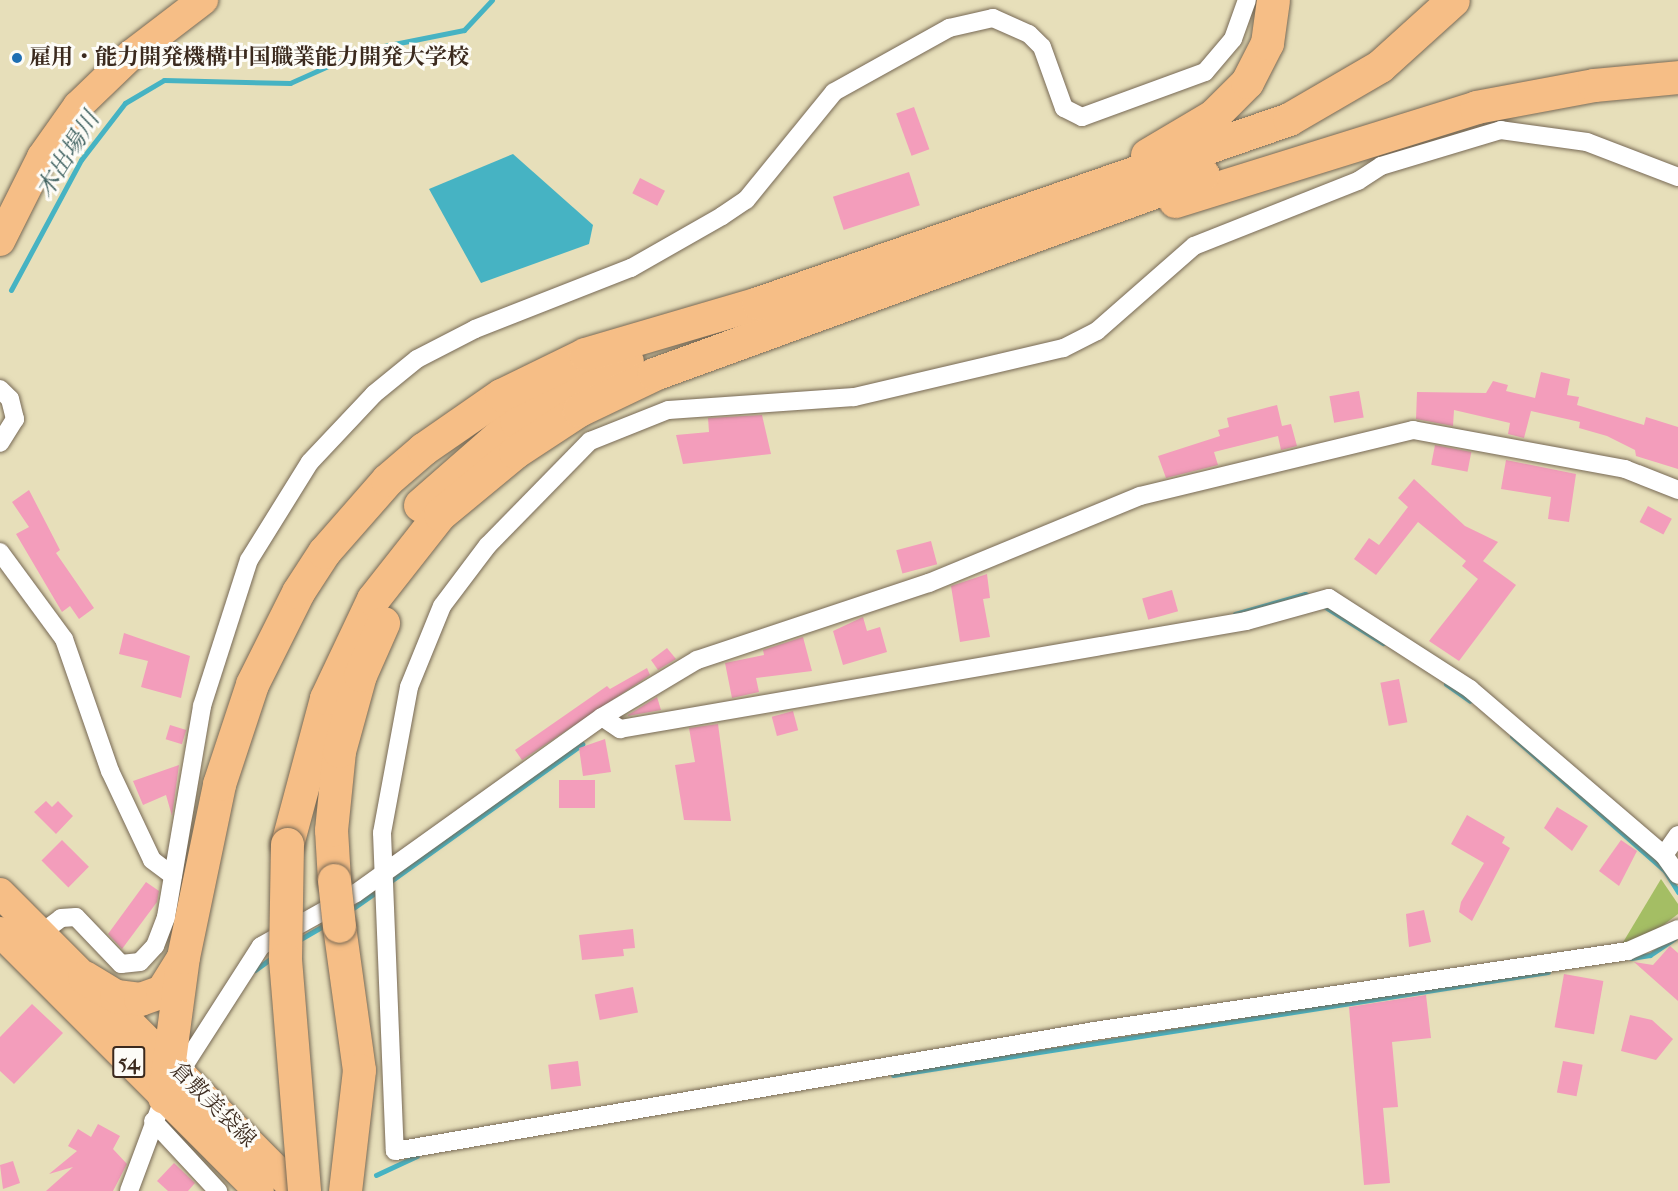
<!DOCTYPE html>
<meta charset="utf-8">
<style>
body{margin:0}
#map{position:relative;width:1678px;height:1191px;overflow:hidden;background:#e7dfba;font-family:"IM FELL French Canon","Noto Serif JP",serif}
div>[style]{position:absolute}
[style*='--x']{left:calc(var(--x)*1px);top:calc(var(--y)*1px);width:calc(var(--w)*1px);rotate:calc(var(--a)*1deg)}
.green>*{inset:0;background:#a4be64}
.water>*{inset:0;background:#46b3c3}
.stream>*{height:5px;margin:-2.5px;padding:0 2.5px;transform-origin:2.5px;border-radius:2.5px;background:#46b3c3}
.building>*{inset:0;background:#f39dbb;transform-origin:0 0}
.roads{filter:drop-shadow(0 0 2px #776955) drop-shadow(0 0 2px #776955)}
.street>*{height:18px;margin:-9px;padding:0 9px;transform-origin:9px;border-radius:9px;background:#fff}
.primary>*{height:30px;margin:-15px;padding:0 15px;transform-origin:15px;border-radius:15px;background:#f6be86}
.highway>*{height:33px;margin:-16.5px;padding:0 16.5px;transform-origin:16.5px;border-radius:16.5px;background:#f6be86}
.bridges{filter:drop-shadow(0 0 2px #776955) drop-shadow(0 0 2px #776955)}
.highway-bridge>*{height:33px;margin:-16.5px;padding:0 16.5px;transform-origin:16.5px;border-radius:16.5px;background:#f6be86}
.dots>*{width:16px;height:16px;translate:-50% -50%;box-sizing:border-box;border:3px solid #fdfcf7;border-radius:50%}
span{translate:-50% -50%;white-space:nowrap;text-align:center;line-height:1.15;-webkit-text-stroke:6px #fdfcf7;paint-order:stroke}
.shield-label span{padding:2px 4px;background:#fdfcf7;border:2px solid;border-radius:4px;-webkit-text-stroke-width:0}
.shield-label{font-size:21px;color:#3b2a1e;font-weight:700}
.poi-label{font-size:22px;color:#3b2a1e;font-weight:700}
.left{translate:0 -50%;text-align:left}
.street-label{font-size:22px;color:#3b2a1e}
.water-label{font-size:24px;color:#3f6160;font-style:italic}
</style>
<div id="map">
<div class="green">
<div style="clip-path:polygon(1661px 879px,1678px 904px,1678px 914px,1649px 936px,1622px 944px)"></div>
</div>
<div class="water">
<div style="clip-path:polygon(513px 154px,593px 225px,589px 244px,481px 283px,429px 189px)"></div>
</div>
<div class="stream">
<div style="--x:11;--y:290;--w:148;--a:-61.7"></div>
<div style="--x:81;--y:160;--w:72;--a:-52.3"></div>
<div style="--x:125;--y:103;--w:45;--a:-30.5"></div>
<div style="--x:164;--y:80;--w:126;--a:1.4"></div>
<div style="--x:290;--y:83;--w:81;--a:-24"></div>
<div style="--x:364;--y:50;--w:102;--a:-11.3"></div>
<div style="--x:464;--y:30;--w:41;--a:-47"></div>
<div style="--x:1322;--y:605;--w:72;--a:31.9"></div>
<div style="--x:1235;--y:614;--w:73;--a:-15.9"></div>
<div style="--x:1305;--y:594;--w:8;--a:30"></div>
<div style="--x:1446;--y:684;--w:29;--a:35"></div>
<div style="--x:1512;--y:736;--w:204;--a:41.4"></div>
<div style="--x:1665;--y:871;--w:25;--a:58"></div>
<div style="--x:388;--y:883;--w:239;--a:-35.6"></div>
<div style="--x:349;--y:911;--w:38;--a:-35"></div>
<div style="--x:297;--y:941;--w:36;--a:-30"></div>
<div style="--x:1631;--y:958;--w:19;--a:-9"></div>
<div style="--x:1650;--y:955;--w:29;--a:-34"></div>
<div style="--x:255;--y:970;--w:24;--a:-36"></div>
<div style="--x:893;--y:1075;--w:663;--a:-8.94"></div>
<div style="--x:376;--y:1175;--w:45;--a:-24.9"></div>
</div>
<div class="building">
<div style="left:914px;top:107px;width:45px;height:19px;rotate:70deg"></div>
<div style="left:909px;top:172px;width:35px;height:80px;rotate:72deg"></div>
<div style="left:640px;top:178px;width:28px;height:17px;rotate:27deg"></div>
<div style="clip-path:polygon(1541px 372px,1570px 379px,1567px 395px,1579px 397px,1577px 405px,1644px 425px,1646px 417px,1678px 427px,1678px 469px,1636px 456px,1635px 450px,1607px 436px,1579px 428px,1580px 422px,1531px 411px,1524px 438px,1508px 434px,1510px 423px,1454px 410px,1453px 426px,1416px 419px,1417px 392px,1486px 393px,1493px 381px,1508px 385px,1506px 391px,1535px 398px)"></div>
<div style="left:1359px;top:391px;width:27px;height:30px;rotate:80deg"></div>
<div style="clip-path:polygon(1277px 405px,1282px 426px,1291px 424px,1297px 446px,1281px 450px,1278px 436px,1214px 452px,1218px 465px,1166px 478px,1158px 456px,1220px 436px,1218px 430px,1229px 427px,1227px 418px)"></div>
<div style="clip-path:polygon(762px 415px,771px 454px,683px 464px,676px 435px,709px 432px,708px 418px)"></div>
<div style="left:1435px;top:445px;width:37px;height:20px;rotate:11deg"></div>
<div style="clip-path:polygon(1506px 460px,1576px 474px,1569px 522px,1548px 519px,1551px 497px,1501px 489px)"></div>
<div style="clip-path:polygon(1414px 479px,1465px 526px,1498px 542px,1483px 561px,1516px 585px,1459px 661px,1429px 641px,1478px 579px,1462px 566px,1466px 561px,1418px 522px,1376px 575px,1354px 559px,1369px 538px,1379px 545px,1408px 507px,1398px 498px)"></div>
<div style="clip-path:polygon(29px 490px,60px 550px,56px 553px,94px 608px,79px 619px,70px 606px,62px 612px,16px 534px,29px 527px,12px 502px)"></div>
<div style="left:1648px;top:506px;width:27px;height:18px;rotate:28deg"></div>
<div style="left:931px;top:541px;width:24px;height:36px;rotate:75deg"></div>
<div style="clip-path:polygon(987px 574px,990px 598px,983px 599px,990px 637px,960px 642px,951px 586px)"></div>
<div style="left:1172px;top:590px;width:22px;height:31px;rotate:74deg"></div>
<div style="clip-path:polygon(863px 617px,867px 631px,880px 627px,887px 652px,843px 665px,833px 631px)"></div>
<div style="clip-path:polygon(124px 633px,190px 656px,181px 698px,141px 687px,148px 661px,119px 654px)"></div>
<div style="clip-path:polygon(803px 637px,812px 671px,756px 678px,759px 692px,732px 698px,725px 663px,764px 655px,763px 650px)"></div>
<div style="clip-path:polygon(667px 648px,676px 659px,658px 670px,651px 660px)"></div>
<div style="clip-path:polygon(647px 668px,650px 675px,522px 760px,515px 750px,607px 686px,610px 689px)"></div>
<div style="left:1399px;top:679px;width:44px;height:19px;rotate:79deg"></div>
<div style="clip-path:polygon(657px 697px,661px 710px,628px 716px,628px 715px)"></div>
<div style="left:793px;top:711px;width:20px;height:22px;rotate:75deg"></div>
<div style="clip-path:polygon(718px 724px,731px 821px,684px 820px,675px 765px,695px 762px,689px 728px)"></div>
<div style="left:170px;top:725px;width:17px;height:15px;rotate:17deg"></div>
<div style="clip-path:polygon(605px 739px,611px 772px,583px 776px,579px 748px)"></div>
<div style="clip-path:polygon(179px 765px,172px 816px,166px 795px,143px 805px,133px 781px)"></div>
<div style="left:595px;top:780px;width:28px;height:36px;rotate:90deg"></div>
<div style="clip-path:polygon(46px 801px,52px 807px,58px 801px,73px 816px,56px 834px,34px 812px)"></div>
<div style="clip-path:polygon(1557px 807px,1588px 826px,1572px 851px,1544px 828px)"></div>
<div style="clip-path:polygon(1467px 815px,1505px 837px,1502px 843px,1510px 848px,1472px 921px,1459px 912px,1461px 902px,1484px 863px,1451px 844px)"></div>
<div style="left:62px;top:840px;width:38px;height:29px;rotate:45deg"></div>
<div style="clip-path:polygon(1621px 840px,1637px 851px,1619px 886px,1599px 871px)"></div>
<div style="clip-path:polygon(146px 882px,159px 891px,157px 902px,122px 949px,108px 934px)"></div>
<div style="clip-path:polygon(1424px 910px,1431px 942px,1409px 947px,1406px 914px)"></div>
<div style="clip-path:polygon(633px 929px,635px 948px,623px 949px,624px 956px,582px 960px,579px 935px)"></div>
<div style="clip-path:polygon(1670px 946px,1678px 953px,1678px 1001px,1634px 962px,1653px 965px)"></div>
<div style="left:1564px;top:974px;width:40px;height:54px;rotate:10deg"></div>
<div style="left:633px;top:987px;width:26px;height:39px;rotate:79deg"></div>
<div style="clip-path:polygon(1426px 995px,1431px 1038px,1392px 1042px,1398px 1107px,1383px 1108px,1390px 1183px,1364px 1185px,1349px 1007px)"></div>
<div style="clip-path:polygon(32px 1004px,63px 1033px,14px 1084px,0 1071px,0 1037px)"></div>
<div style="clip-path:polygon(1630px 1015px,1652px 1020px,1673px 1039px,1656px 1060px,1621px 1051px)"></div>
<div style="left:578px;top:1061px;width:25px;height:30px;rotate:83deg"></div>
<div style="left:1563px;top:1061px;width:20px;height:32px;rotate:11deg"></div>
<div style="clip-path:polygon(98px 1124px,120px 1136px,113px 1149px,127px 1164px,113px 1191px,46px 1191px,73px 1167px,49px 1174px,77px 1151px,68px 1146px,78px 1129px,91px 1137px)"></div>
<div style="clip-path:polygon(13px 1161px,20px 1183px,3px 1189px,0 1165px)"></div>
<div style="clip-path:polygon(174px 1163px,195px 1183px,188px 1191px,168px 1191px,157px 1181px)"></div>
</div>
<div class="roads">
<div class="street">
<div style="--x:1678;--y:177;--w:97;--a:-159"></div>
<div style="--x:1587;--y:142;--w:87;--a:-172.1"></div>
<div style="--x:1501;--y:130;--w:125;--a:163.3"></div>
<div style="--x:1381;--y:166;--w:27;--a:147"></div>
<div style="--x:1358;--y:181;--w:176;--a:158.4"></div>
<div style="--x:1194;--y:246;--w:129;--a:138.8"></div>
<div style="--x:1097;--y:331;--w:38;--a:153"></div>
<div style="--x:1063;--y:348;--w:215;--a:166.8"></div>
<div style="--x:854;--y:397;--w:186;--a:176"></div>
<div style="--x:668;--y:410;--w:84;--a:158.3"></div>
<div style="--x:590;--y:441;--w:146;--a:134.4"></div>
<div style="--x:488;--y:545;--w:76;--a:127"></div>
<div style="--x:442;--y:606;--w:87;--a:112.2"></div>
<div style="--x:409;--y:687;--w:148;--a:100.5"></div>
<div style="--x:382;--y:833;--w:318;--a:87.7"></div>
<div style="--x:395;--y:1151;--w:709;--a:-9.74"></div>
<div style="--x:1094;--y:1031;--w:540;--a:-8.52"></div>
<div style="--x:1628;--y:951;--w:55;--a:-23.7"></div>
<div style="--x:0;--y:389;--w:14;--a:45"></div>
<div style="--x:10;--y:399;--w:21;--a:76"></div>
<div style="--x:15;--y:419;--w:28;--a:122"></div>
<div style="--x:0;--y:552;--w:108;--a:53.7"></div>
<div style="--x:64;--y:639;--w:140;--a:70.8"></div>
<div style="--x:110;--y:771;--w:98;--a:64.7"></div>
<div style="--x:152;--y:860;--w:26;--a:37"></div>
<div style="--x:602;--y:717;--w:22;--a:34"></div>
<div style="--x:620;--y:729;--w:635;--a:-9.79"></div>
<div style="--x:1246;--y:621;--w:86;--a:-15.5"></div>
<div style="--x:1329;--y:598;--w:168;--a:32.8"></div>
<div style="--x:1470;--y:689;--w:255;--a:40.6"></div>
<div style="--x:1678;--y:835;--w:24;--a:125"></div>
<div style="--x:1664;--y:855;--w:24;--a:55"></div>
<div style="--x:40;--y:934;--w:26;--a:-37"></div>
<div style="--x:61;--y:918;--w:15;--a:-4"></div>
<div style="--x:76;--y:917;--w:65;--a:46.2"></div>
<div style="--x:121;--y:964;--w:19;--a:-6"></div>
<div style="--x:140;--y:962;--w:22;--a:-47"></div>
<div style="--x:155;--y:946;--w:31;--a:-69"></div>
<div style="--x:166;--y:917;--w:214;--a:-80.3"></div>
<div style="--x:202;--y:706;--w:153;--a:-72.2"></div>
<div style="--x:249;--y:560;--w:115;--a:-58.1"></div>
<div style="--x:310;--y:462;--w:93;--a:-46.7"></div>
<div style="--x:374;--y:394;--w:55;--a:-39.1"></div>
<div style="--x:417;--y:359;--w:65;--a:-27.3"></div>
<div style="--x:475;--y:329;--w:168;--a:-21.4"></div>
<div style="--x:631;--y:268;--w:105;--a:-29.7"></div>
<div style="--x:722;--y:216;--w:29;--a:-34"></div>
<div style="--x:746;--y:200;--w:139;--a:-50.8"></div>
<div style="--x:834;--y:92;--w:132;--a:-29.1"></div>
<div style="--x:949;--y:28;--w:45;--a:-12.8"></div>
<div style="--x:993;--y:18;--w:39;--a:24"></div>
<div style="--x:1029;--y:34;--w:18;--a:45"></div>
<div style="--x:1042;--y:47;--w:65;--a:70.2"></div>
<div style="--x:1064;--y:108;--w:20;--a:27"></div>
<div style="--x:1082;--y:117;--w:131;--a:-20.1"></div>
<div style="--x:1205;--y:72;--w:43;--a:-49.7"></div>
<div style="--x:1233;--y:39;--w:41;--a:-70.3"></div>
<div style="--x:153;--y:1121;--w:96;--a:47.1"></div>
<div style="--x:129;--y:1191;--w:100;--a:-69.6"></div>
<div style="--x:164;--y:1097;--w:179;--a:-57.3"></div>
<div style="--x:261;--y:946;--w:109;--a:-29.2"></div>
<div style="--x:356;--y:893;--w:302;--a:-35.6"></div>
<div style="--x:602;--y:717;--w:111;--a:-31"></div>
<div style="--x:697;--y:660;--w:244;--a:-18.4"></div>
<div style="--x:929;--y:583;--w:228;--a:-22.4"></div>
<div style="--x:1140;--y:496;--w:281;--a:-13.6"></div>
<div style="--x:1413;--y:430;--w:216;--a:10.4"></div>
<div style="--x:1625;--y:469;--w:57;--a:21.6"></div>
</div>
<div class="primary">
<div style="--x:0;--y:241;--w:94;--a:-63.4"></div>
<div style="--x:42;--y:157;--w:62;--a:-54.8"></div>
<div style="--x:78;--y:106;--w:74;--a:-43.9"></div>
<div style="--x:131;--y:55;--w:91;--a:-37.4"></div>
<div style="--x:0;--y:893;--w:421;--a:45.1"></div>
<div style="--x:0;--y:932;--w:366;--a:45"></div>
</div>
<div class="highway">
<div style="--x:1147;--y:155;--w:77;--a:-30.6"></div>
<div style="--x:1213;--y:116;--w:48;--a:-45"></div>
<div style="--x:1247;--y:82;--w:44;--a:-62.9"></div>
<div style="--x:1267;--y:43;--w:43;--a:-82.1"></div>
<div style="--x:1175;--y:201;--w:315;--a:-17.3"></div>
<div style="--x:1476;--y:107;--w:120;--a:-10.6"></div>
<div style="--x:1594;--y:85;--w:84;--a:-5.4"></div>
<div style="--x:420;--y:505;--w:128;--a:-41.2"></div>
<div style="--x:516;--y:421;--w:126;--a:-28.4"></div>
<div style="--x:287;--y:844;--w:151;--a:-75"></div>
<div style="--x:326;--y:698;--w:110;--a:-64.6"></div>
<div style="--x:373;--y:599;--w:108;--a:-51.8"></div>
<div style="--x:440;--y:514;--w:97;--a:-39.6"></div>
<div style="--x:515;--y:452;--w:77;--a:-33.3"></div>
<div style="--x:579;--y:410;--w:83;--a:-25.6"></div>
<div style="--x:654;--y:374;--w:584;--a:-20.02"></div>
<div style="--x:334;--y:880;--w:50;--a:-93.4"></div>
<div style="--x:331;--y:830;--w:79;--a:-84.2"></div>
<div style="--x:339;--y:751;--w:79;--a:-74.6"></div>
<div style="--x:360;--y:675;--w:57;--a:-66.1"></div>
<div style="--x:339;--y:926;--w:145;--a:82.1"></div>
<div style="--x:359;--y:1070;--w:122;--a:96.6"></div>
<div style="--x:84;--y:977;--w:37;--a:31"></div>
<div style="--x:116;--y:996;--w:24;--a:7"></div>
<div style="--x:140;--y:999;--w:23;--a:-20"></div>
<div style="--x:162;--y:991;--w:36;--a:-58"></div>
<div style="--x:164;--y:1097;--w:141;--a:-82.3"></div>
<div style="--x:183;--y:957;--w:177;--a:-78.2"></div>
<div style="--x:219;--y:784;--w:105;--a:-71.7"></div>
<div style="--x:252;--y:684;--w:103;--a:-63.4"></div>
<div style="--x:298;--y:592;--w:48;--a:-57"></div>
<div style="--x:324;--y:552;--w:96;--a:-48.8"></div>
<div style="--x:387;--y:480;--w:48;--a:-40.7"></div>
<div style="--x:423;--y:449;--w:95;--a:-34.7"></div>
<div style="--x:501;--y:395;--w:93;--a:-26"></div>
<div style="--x:585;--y:354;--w:180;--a:-16.4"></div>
<div style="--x:758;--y:303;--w:562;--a:-19.11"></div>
<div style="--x:1289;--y:119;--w:105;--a:-30.2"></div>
<div style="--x:1380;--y:66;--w:98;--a:-42.1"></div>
</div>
</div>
<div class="bridges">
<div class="highway-bridge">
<div style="--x:287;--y:844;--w:115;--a:91"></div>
<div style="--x:285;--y:959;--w:233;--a:85.3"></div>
<div style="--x:334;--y:880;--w:46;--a:83.8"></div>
</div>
</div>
<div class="dots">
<div style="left:17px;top:58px;background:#1f6fb2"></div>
</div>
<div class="shield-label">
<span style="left:129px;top:1062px">54</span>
</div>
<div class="poi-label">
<span class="left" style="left:29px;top:58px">雇用・能力開発機構中国職業能力開発大学校</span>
</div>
<div class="street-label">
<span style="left:213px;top:1105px;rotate:45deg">倉敷美袋線</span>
</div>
<div class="water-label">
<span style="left:68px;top:155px;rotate:-58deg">木出場川</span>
</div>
</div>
